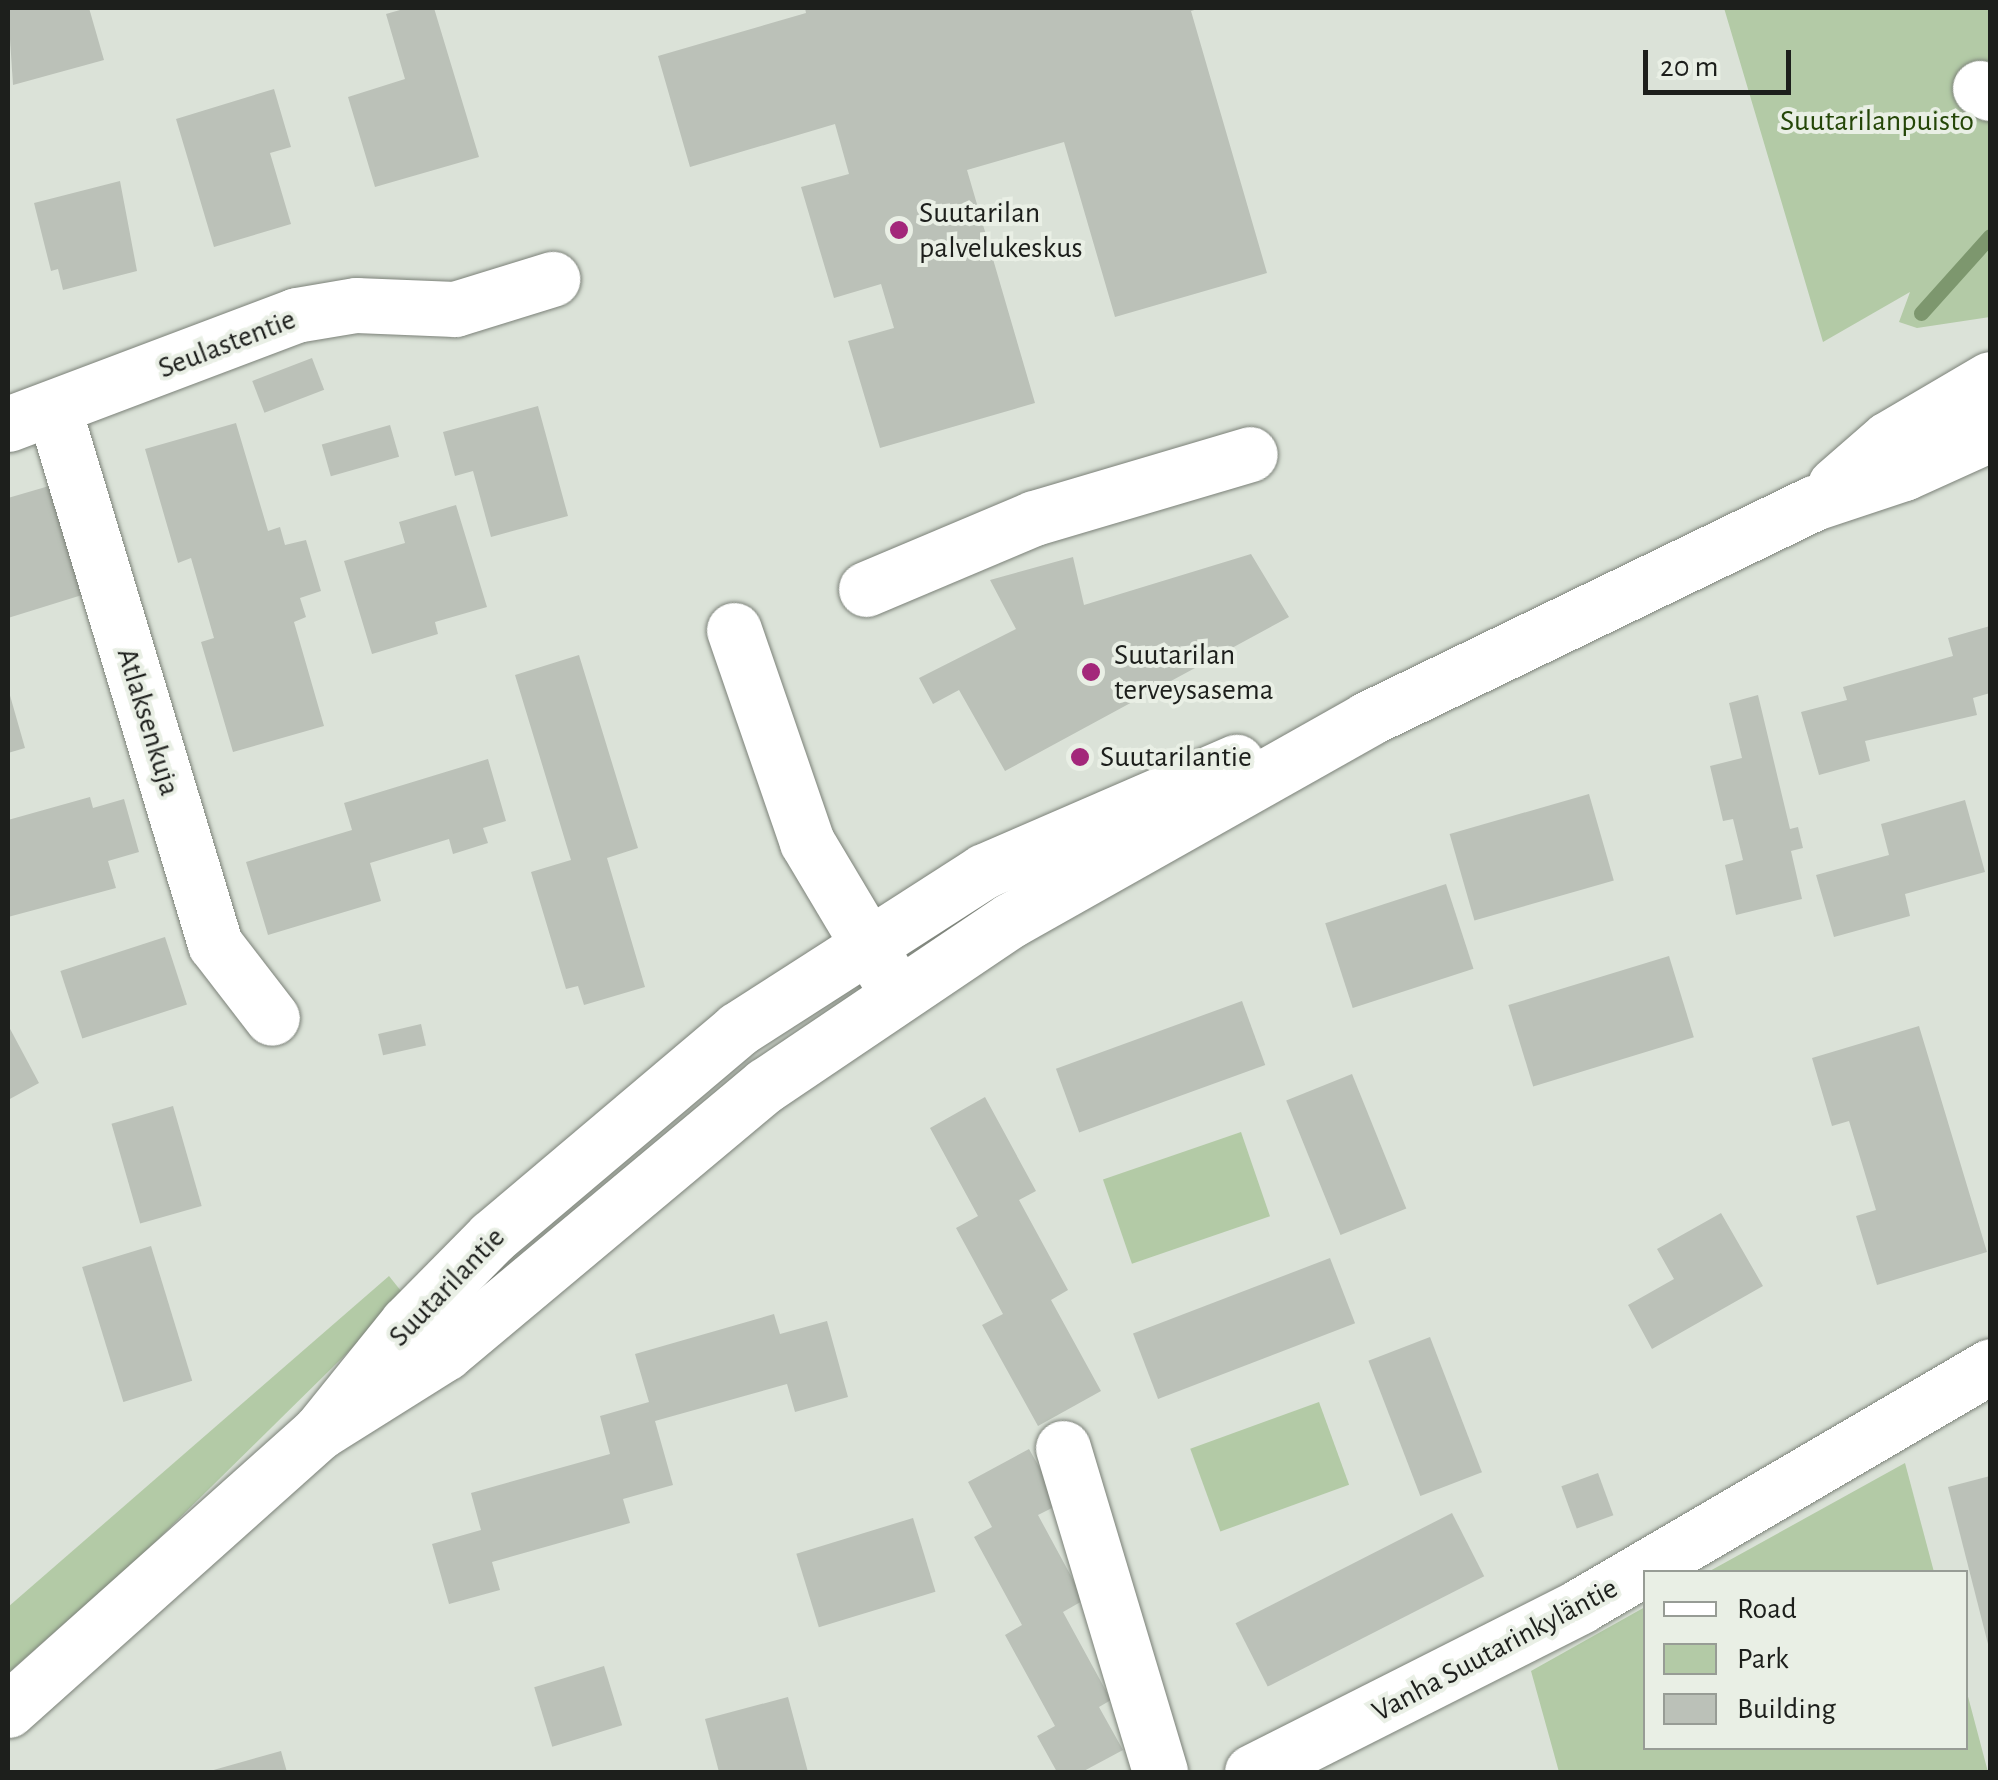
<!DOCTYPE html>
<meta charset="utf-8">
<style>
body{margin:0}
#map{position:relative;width:1998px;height:1780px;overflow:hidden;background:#dbe2d8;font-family:"Alegreya Sans",sans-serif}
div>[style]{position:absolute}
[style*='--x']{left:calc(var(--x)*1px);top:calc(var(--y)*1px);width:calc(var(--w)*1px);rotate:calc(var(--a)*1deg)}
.green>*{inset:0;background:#b3caa6;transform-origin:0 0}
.stream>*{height:15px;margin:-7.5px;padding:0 7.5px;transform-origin:7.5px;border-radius:7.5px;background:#7d976e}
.building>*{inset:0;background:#bbc1b8;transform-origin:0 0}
.roads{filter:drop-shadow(0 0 2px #7b8178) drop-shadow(0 0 2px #7b8178)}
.minor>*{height:55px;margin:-27.5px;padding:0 27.5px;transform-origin:27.5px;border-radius:27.5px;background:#fff}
.major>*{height:55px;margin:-27.5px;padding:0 27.5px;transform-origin:27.5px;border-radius:27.5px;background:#fff}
.dots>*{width:28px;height:28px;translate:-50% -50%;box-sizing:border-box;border:5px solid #e9efe5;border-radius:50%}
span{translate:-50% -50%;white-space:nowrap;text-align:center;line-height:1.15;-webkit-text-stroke:8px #e9efe5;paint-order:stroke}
.park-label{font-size:30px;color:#244607}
.poi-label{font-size:30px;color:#1d1f1c}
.left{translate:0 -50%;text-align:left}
.street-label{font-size:30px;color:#1d1f1c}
.frame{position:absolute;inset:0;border:10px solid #1d1f1c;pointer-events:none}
.legend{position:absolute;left:1643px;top:1570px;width:325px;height:180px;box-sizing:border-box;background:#e9efe5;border:2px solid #979c95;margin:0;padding:12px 18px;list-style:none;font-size:30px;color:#1d1f1c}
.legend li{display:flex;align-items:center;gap:20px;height:50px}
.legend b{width:50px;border:2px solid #979c95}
.scale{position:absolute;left:1643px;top:50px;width:148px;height:45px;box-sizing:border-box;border:5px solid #1d1f1c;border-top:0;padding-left:12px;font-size:30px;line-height:35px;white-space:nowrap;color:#1d1f1c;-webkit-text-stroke:8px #e9efe5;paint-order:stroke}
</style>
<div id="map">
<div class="green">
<div style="clip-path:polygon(1724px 8px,1990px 8px,1990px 317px,1917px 328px,1899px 322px,1910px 292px,1823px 342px)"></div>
<div style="left:1241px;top:1132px;width:89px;height:146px;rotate:71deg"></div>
<div style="clip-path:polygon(389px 1276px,405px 1296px,143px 1554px,8px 1673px,8px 1607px)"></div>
<div style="left:1319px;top:1402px;width:88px;height:137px;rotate:70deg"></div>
<div style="clip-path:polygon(1905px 1463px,1934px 1572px,1708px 1572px)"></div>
<div style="clip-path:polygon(1645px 1607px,1646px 1748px,1966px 1748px,1966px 1689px,1988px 1772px,1559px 1772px,1531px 1671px)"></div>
</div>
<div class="stream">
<div style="--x:1921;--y:313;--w:103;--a:-48.1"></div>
</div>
<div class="building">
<div style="clip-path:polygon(8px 8px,89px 8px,104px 60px,13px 85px)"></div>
<div style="clip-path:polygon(407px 8px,434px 8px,479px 157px,375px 187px,348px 97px,405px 79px,386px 14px)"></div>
<div style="clip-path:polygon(805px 8px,1201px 8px,1191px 11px,1267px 273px,1115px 317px,1064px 142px,967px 170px,1035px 403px,880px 448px,848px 341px,894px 328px,881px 284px,834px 298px,801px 187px,849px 174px,835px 124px,690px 167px,658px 56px,806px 13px)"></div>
<div style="clip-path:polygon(274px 89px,291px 147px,270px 153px,291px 224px,214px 247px,176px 119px)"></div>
<div style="clip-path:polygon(120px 181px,137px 271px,63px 290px,58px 269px,51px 271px,34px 203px)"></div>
<div style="left:312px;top:358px;width:34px;height:64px;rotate:69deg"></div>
<div style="clip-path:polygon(538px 406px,568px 516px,491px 537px,473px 471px,455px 476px,443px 432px)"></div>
<div style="clip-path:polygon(236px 423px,268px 531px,280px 527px,285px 545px,306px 540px,321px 591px,300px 598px,306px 617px,294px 622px,324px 726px,233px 752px,201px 642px,214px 638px,191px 558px,178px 563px,145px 449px)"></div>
<div style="left:390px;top:425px;width:33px;height:71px;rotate:74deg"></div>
<div style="clip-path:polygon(49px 486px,82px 595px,8px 618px,8px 498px)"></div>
<div style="clip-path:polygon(456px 505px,487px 607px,435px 622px,438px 634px,372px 654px,344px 561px,405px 543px,399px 522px)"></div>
<div style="clip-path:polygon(1251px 554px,1289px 617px,1005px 771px,959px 690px,933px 704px,919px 678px,1016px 629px,990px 580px,1073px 557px,1084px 605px)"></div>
<div style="clip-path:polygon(1990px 626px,1990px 693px,1973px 698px,1977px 715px,1865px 741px,1870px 761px,1819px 775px,1801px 712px,1847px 700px,1843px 687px,1953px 656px,1948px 638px)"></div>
<div style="clip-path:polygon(579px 655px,638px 848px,607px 858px,645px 987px,584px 1005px,578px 986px,566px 989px,531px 872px,571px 860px,515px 675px)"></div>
<div style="clip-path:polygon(9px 692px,25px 748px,8px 753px,8px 692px)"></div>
<div style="clip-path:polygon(1758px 695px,1790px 829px,1798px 827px,1803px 848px,1791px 851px,1802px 899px,1736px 915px,1725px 865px,1743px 860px,1733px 819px,1723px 821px,1710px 766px,1742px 758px,1729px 703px)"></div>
<div style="clip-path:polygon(488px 759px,506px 821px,483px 828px,488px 843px,453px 854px,449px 839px,370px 863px,381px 901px,268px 935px,246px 862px,352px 830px,344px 803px)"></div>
<div style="left:1589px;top:794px;width:90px;height:145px;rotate:74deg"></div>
<div style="clip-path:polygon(90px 797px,93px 808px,124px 799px,139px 852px,108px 861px,116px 888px,8px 917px,8px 820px)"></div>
<div style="clip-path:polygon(1965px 800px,1985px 872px,1905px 894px,1910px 916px,1834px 937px,1816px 875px,1889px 855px,1881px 824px)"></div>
<div style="left:1446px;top:884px;width:89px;height:127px;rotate:72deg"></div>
<div style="left:165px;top:937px;width:71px;height:110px;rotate:72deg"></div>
<div style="left:1669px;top:956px;width:85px;height:168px;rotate:73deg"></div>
<div style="left:1242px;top:1001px;width:68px;height:198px;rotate:70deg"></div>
<div style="left:421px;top:1024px;width:22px;height:44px;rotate:77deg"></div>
<div style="clip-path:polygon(8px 1025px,39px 1083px,8px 1100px)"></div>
<div style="clip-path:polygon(1919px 1026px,1987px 1252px,1877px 1285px,1856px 1216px,1876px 1210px,1849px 1121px,1832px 1126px,1812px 1058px)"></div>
<div style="left:1352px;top:1074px;width:145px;height:71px;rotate:68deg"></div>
<div style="clip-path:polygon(985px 1097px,1036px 1191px,1019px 1200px,1068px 1290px,1051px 1300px,1101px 1391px,1038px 1426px,982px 1325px,1003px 1314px,956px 1228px,978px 1216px,930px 1128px)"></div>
<div style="left:173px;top:1106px;width:104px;height:64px;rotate:74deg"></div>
<div style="clip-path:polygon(1721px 1213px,1763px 1286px,1652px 1349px,1628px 1305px,1674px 1279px,1657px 1249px)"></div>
<div style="left:151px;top:1246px;width:141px;height:72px;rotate:73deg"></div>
<div style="left:1330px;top:1258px;width:70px;height:211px;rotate:69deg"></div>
<div style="clip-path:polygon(774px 1314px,780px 1334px,827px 1321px,848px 1397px,795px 1412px,787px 1384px,655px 1421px,673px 1485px,623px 1499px,630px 1523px,492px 1562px,500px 1590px,449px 1604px,432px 1544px,481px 1530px,471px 1493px,610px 1454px,600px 1416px,649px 1402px,635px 1354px)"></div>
<div style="left:1430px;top:1337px;width:145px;height:66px;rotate:69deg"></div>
<div style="clip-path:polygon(1029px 1449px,1060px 1504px,1038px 1515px,1084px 1600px,1063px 1612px,1111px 1700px,1099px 1707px,1123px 1750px,1082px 1772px,1057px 1772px,1037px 1736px,1055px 1726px,1005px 1635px,1022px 1625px,974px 1537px,992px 1527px,968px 1482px)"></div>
<div style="left:1598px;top:1473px;width:45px;height:39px;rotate:70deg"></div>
<div style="clip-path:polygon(1990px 1476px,1990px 1648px,1989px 1648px,1948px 1487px)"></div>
<div style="left:1452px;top:1513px;width:71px;height:243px;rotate:63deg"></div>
<div style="left:913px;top:1518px;width:77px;height:122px;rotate:73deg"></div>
<div style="left:604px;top:1666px;width:62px;height:73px;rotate:73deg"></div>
<div style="clip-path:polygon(788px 1697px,808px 1772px,719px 1772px,705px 1719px)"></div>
<div style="clip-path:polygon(281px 1751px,287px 1772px,210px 1772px,210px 1771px)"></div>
</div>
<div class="roads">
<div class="minor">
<div style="--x:1980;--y:88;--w:11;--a:27"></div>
<div style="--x:54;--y:410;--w:558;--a:73.22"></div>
<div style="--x:215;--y:944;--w:93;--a:52.4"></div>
<div style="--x:8;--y:424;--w:308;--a:-20.7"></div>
<div style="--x:296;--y:315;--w:61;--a:-9.5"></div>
<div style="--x:356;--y:305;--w:99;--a:2.3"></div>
<div style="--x:455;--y:309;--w:102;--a:-17.2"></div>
<div style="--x:866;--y:589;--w:182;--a:-22.9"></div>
<div style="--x:1034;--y:518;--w:225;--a:-16.5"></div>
<div style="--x:734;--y:630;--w:224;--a:71"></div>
<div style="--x:807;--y:842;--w:176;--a:59.2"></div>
<div style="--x:1063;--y:1448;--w:338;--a:73.3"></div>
<div style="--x:1252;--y:1772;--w:368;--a:-26.8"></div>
<div style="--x:1580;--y:1606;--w:475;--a:-30.3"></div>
</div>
<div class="major">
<div style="--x:1835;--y:485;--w:70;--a:-41"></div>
<div style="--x:1888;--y:439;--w:118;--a:-30.5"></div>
<div style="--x:319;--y:1432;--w:149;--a:-32.1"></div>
<div style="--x:445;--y:1353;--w:418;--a:-39.9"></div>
<div style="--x:766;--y:1085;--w:295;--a:-34"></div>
<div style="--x:1011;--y:920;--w:409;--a:-29.4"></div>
<div style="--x:1367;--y:719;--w:496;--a:-25.8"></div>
<div style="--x:1814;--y:503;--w:95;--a:-18.4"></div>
<div style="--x:1904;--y:473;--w:94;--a:-24.4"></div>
<div style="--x:8;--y:1710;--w:417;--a:-41.8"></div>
<div style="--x:319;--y:1432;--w:140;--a:-51.1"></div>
<div style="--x:407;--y:1323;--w:121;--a:-45.3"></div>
<div style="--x:492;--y:1237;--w:322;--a:-40.2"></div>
<div style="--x:738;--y:1029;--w:292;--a:-32.7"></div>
<div style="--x:984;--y:871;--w:275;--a:-23.4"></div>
</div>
</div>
<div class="dots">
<div style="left:899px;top:230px;background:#a3277a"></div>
<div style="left:1091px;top:672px;background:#a3277a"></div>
<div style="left:1080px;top:757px;background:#a3277a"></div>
</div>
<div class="park-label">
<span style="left:1877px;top:121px">Suutarilanpuisto</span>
</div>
<div class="poi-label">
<span class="left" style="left:919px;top:230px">Suutarilan<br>palvelukeskus</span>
<span class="left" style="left:1114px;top:672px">Suutarilan<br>terveysasema</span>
<span class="left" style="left:1100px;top:757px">Suutarilantie</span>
</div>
<div class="street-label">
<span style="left:227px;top:344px;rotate:-21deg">Seulastentie</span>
<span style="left:148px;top:722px;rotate:73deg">Atlaksenkuja</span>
<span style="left:447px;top:1287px;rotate:-46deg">Suutarilantie</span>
<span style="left:1495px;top:1650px;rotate:-28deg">Vanha Suutarinkyläntie</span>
</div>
<div class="frame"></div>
<ul class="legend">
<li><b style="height:12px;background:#fff"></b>Road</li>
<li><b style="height:28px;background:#b3caa6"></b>Park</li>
<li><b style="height:28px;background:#bbc1b8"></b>Building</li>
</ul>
<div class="scale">20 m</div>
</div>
